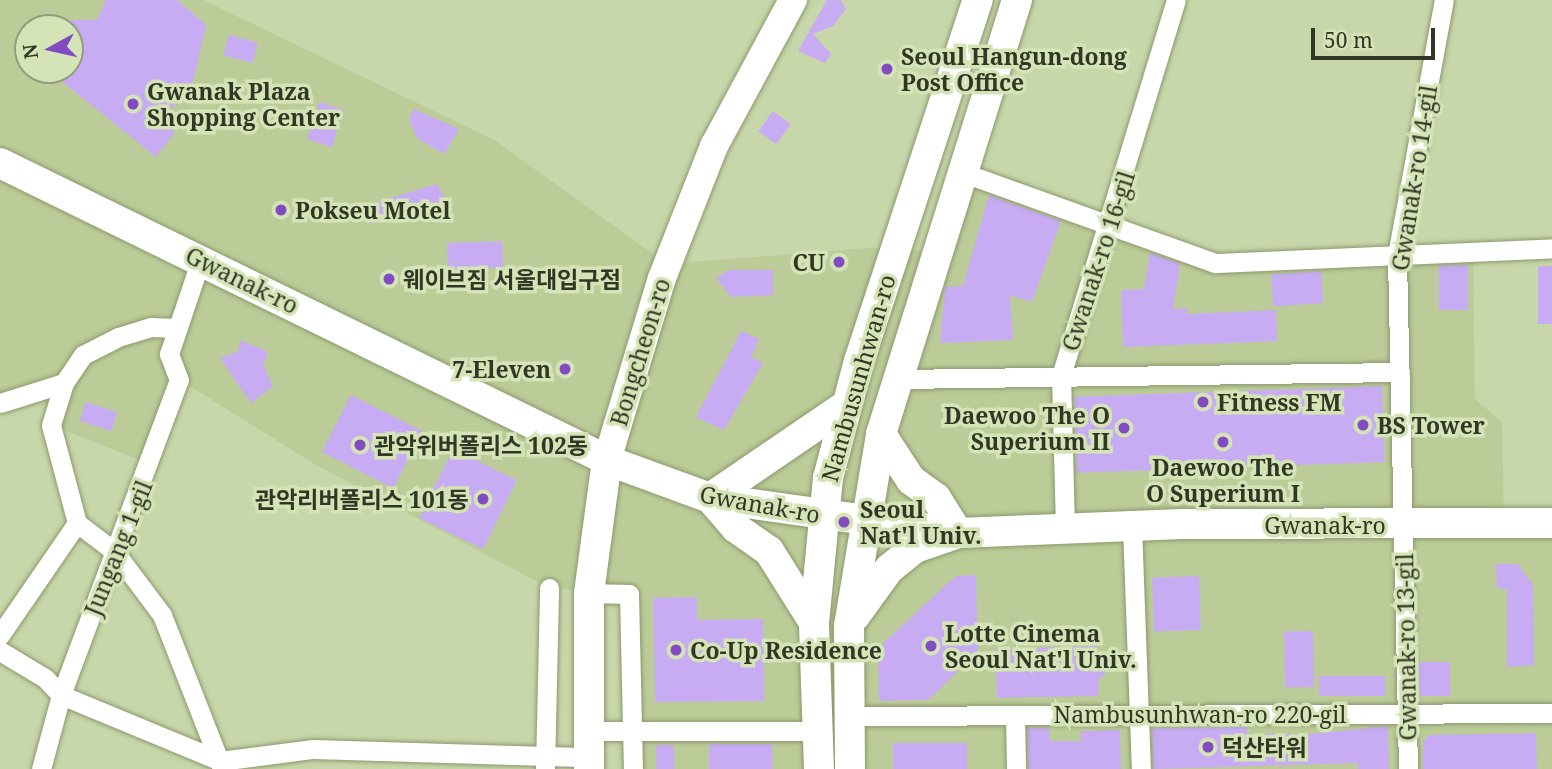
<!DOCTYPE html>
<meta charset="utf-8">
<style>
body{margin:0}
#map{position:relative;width:1552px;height:769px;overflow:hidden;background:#c8d7aa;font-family:"Noto Serif","Noto Sans KR",serif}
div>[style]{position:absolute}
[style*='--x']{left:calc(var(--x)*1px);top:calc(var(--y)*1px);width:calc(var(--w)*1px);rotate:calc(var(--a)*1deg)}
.built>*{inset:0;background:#bccc98}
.building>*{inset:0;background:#c7acf3;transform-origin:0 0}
.roads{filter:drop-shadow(0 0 2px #8c996e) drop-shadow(0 0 2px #8c996e)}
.street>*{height:19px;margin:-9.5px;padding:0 9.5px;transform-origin:9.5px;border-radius:9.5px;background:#fff}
.secondary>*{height:28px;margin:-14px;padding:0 14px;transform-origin:14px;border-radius:14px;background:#fff}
.primary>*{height:30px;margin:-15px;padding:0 15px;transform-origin:15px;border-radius:15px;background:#fff}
.dots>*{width:19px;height:19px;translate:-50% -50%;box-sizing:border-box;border:4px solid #d5e4b7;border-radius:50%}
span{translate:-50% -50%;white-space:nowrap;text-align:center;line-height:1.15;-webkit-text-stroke:7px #d5e4b7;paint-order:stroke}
.poi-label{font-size:23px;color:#313625;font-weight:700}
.left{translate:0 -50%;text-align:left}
.right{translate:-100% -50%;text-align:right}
.street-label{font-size:23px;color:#313625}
.north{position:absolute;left:14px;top:14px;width:70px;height:70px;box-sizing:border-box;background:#d5e4b7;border:2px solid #939e7d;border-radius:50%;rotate:262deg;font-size:19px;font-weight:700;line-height:28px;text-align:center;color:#313625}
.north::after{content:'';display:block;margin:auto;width:24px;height:32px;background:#824bc2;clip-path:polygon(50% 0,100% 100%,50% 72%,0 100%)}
.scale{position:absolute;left:1311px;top:28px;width:124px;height:32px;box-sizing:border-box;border:4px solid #313625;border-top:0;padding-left:9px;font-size:21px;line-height:24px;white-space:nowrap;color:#313625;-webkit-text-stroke:5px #d5e4b7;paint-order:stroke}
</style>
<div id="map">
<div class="built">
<div style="clip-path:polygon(evenodd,0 0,203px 0,496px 141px,667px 264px,869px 248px,937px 251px,961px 172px,1215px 263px,1473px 252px,1475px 399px,1502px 422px,1504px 523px,1552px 523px,1552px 769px,633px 769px,629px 595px,549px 588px,316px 465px,180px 380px,152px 465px,51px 425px,63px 384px,0 403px,0 0,28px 28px,70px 28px,70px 70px,28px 70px,28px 28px)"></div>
</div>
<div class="building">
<div style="clip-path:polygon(106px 0,177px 0,206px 25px,193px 82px,161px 122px,175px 132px,156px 157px,48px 70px,70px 70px,70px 20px,97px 20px)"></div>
<div style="clip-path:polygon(827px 0,841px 0,846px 9px,833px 26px,813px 34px,831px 54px,825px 63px,798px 51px)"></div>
<div style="left:229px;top:35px;width:30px;height:21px;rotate:15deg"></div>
<div style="left:319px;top:102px;width:26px;height:39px;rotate:18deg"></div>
<div style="clip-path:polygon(414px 109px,459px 129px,444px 154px,417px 138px,409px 119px)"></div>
<div style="left:773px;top:111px;width:22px;height:25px;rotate:36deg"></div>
<div style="clip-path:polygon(437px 184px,447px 202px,371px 224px,370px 204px)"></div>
<div style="clip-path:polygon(989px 195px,1061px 221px,1032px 302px,1010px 295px,1013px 340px,940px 343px,945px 287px,963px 286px)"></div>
<div style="left:502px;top:241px;width:27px;height:55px;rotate:88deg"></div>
<div style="clip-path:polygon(1150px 253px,1180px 263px,1173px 309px,1187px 308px,1187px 314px,1276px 310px,1277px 341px,1123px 347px,1121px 290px,1144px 289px)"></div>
<div style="left:1439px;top:265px;width:29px;height:45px"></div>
<div style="left:1538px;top:266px;width:14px;height:58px"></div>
<div style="clip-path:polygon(729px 270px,773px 270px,773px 295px,731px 297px,716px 278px)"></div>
<div style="left:1321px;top:271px;width:32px;height:50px;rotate:86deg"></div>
<div style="clip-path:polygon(741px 331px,759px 339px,751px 357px,763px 363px,724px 430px,696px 417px)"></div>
<div style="clip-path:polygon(240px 340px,268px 352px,263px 365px,273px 386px,251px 403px,220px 358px,239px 351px)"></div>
<div style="left:1382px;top:386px;width:76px;height:308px;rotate:88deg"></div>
<div style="left:351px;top:395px;width:80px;height:64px;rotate:27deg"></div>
<div style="left:86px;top:402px;width:33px;height:20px;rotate:18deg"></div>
<div style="left:453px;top:449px;width:71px;height:77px;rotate:26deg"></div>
<div style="clip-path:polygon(1496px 564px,1518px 564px,1533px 585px,1534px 665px,1507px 667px,1507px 589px,1497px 588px)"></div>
<div style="clip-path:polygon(976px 575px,978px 651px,928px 700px,879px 701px,878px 648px,956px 576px)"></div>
<div style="left:1199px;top:576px;width:54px;height:47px;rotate:88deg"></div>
<div style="clip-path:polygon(697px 597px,697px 620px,763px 619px,764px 701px,655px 702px,653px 598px)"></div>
<div style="left:1313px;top:631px;width:56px;height:29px;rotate:89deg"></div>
<div style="clip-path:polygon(1097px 646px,1097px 661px,1108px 670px,1098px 681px,1098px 696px,997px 698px,995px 649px)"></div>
<div style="left:1418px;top:662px;width:32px;height:34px"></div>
<div style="left:1319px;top:676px;width:66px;height:20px"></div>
<div style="clip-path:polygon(1388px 726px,1389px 769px,1358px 769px,1358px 763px,1153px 769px,1152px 728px,1247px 727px,1247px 734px,1310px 734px)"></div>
<div style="clip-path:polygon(1027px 728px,1049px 728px,1050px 741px,1081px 741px,1081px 731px,1120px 730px,1121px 769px,1028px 769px)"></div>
<div style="clip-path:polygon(1536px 733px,1537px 769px,1423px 769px,1423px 742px,1429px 735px)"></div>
<div style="left:967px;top:743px;width:26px;height:74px;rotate:90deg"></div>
<div style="left:709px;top:744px;width:63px;height:25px"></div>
<div style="left:656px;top:745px;width:18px;height:24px"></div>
</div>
<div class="roads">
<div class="street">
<div style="--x:961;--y:172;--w:270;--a:19.7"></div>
<div style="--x:1215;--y:263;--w:337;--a:-2.5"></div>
<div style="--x:898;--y:379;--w:502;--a:-0.8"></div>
<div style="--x:0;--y:403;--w:67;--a:-17.4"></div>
<div style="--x:77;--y:523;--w:46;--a:37.1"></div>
<div style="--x:114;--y:551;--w:80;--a:53.1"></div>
<div style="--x:162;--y:615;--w:164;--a:68.6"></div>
<div style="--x:1132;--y:526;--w:243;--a:87.9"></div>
<div style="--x:1065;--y:528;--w:152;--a:-91.5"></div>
<div style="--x:1061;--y:376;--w:393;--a:-73"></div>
<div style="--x:589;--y:593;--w:40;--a:1.4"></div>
<div style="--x:629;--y:594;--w:175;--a:88.7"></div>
<div style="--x:0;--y:635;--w:136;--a:-55.5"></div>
<div style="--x:77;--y:523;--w:101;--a:-104.9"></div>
<div style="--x:51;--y:425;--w:44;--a:-72.8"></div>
<div style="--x:64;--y:383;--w:34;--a:-56"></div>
<div style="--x:83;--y:355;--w:39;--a:-27"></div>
<div style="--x:118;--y:337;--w:34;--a:-17"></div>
<div style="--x:150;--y:327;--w:28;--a:2"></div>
<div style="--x:0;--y:651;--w:52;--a:31"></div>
<div style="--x:45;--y:678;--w:23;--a:47"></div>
<div style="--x:61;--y:695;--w:172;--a:22.5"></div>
<div style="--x:220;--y:761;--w:94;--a:-7.4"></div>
<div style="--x:313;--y:749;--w:276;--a:1.7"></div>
<div style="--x:1015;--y:715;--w:54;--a:88.9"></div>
<div style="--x:849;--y:716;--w:703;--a:-0.24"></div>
<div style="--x:590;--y:731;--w:228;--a:0"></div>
<div style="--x:41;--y:769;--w:77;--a:-74.9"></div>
<div style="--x:61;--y:695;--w:336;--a:-69.5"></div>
<div style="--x:179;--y:380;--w:28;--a:-111"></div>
<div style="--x:169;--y:354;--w:100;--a:-71.4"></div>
<div style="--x:545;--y:769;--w:181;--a:-88.7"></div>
<div style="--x:1408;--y:769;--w:514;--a:-91.23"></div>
<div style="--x:1397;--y:255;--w:259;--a:-79.6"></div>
</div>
<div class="secondary">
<div style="--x:607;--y:460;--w:190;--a:-73.2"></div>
<div style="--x:662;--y:278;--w:142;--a:-68.5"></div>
<div style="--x:714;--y:146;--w:166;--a:-61.6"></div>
</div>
<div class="primary">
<div style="--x:0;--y:163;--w:678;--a:26.07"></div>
<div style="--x:609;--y:461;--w:108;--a:20.1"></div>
<div style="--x:710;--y:498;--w:250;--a:8"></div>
<div style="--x:958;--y:533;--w:224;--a:-2.3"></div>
<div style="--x:1182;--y:524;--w:370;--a:-0.2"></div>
<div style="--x:881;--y:434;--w:55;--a:56.9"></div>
<div style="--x:911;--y:480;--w:31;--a:36"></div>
<div style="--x:936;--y:498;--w:41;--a:57.8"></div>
<div style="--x:710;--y:498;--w:40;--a:49"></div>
<div style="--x:736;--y:528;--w:40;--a:34.9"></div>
<div style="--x:769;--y:551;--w:83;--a:57.8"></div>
<div style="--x:710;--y:498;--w:163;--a:-34.3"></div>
<div style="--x:855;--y:616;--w:58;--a:-54.1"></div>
<div style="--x:889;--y:569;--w:33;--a:-39"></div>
<div style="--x:915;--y:548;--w:40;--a:-18.9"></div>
<div style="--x:589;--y:769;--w:176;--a:-90"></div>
<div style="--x:589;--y:593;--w:134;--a:-82.3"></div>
<div style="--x:819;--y:769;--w:146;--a:-92"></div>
<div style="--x:814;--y:623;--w:146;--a:-84.5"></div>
<div style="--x:828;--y:478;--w:121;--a:-75.2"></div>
<div style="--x:859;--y:361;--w:380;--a:-71.8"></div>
<div style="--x:850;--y:769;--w:143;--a:-90.4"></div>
<div style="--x:849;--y:626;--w:195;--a:-80.5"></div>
<div style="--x:881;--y:434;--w:455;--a:-72.6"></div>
</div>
</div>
<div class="dots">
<div style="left:887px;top:69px;background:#824bc2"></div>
<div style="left:133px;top:104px;background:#824bc2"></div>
<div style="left:281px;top:210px;background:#824bc2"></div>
<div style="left:839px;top:262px;background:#824bc2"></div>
<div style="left:389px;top:279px;background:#824bc2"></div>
<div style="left:565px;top:369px;background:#824bc2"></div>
<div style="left:1203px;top:402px;background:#824bc2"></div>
<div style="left:1363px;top:425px;background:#824bc2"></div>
<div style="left:1124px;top:428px;background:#824bc2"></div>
<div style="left:1223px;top:442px;background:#824bc2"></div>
<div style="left:360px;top:445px;background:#824bc2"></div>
<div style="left:483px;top:499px;background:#824bc2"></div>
<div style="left:844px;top:522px;background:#824bc2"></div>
<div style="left:931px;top:646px;background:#824bc2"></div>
<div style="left:676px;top:650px;background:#824bc2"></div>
<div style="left:1208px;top:747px;background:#824bc2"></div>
</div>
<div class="poi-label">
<span class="left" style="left:901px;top:69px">Seoul Hangun-dong<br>Post Office</span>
<span class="left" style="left:147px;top:104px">Gwanak Plaza<br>Shopping Center</span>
<span class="left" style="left:295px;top:210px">Pokseu Motel</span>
<span class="right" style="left:825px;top:262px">CU</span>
<span class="left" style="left:403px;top:279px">웨이브짐 서울대입구점</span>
<span class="right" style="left:551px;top:369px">7-Eleven</span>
<span class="left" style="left:1217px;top:402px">Fitness FM</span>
<span class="right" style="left:1110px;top:428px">Daewoo The O<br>Superium II</span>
<span class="left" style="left:1377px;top:425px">BS Tower</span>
<span class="left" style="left:374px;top:445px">관악위버폴리스 102동</span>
<span style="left:1223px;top:480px">Daewoo The<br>O Superium I</span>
<span class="right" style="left:469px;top:499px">관악리버폴리스 101동</span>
<span class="left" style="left:860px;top:522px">Seoul<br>Nat'l Univ.</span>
<span class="left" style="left:945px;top:646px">Lotte Cinema<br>Seoul Nat'l Univ.</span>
<span class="left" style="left:690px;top:650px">Co-Up Residence</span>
<span class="left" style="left:1222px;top:747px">덕산타워</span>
</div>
<div class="street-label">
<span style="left:1414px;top:178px;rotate:-81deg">Gwanak-ro 14-gil</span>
<span style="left:1098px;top:261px;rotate:-72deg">Gwanak-ro 16-gil</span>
<span style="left:242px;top:280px;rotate:26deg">Gwanak-ro</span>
<span style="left:640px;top:352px;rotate:-73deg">Bongcheon-ro</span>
<span style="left:858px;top:378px;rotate:-74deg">Nambusunhwan-ro</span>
<span style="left:760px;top:504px;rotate:10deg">Gwanak-ro</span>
<span style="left:1325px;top:525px">Gwanak-ro</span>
<span style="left:118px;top:548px;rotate:-68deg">Jungang 1-gil</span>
<span style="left:1406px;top:647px;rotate:-91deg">Gwanak-ro 13-gil</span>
<span style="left:1200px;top:714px">Nambusunhwan-ro 220-gil</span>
</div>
<div class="north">N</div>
<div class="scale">50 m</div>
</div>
